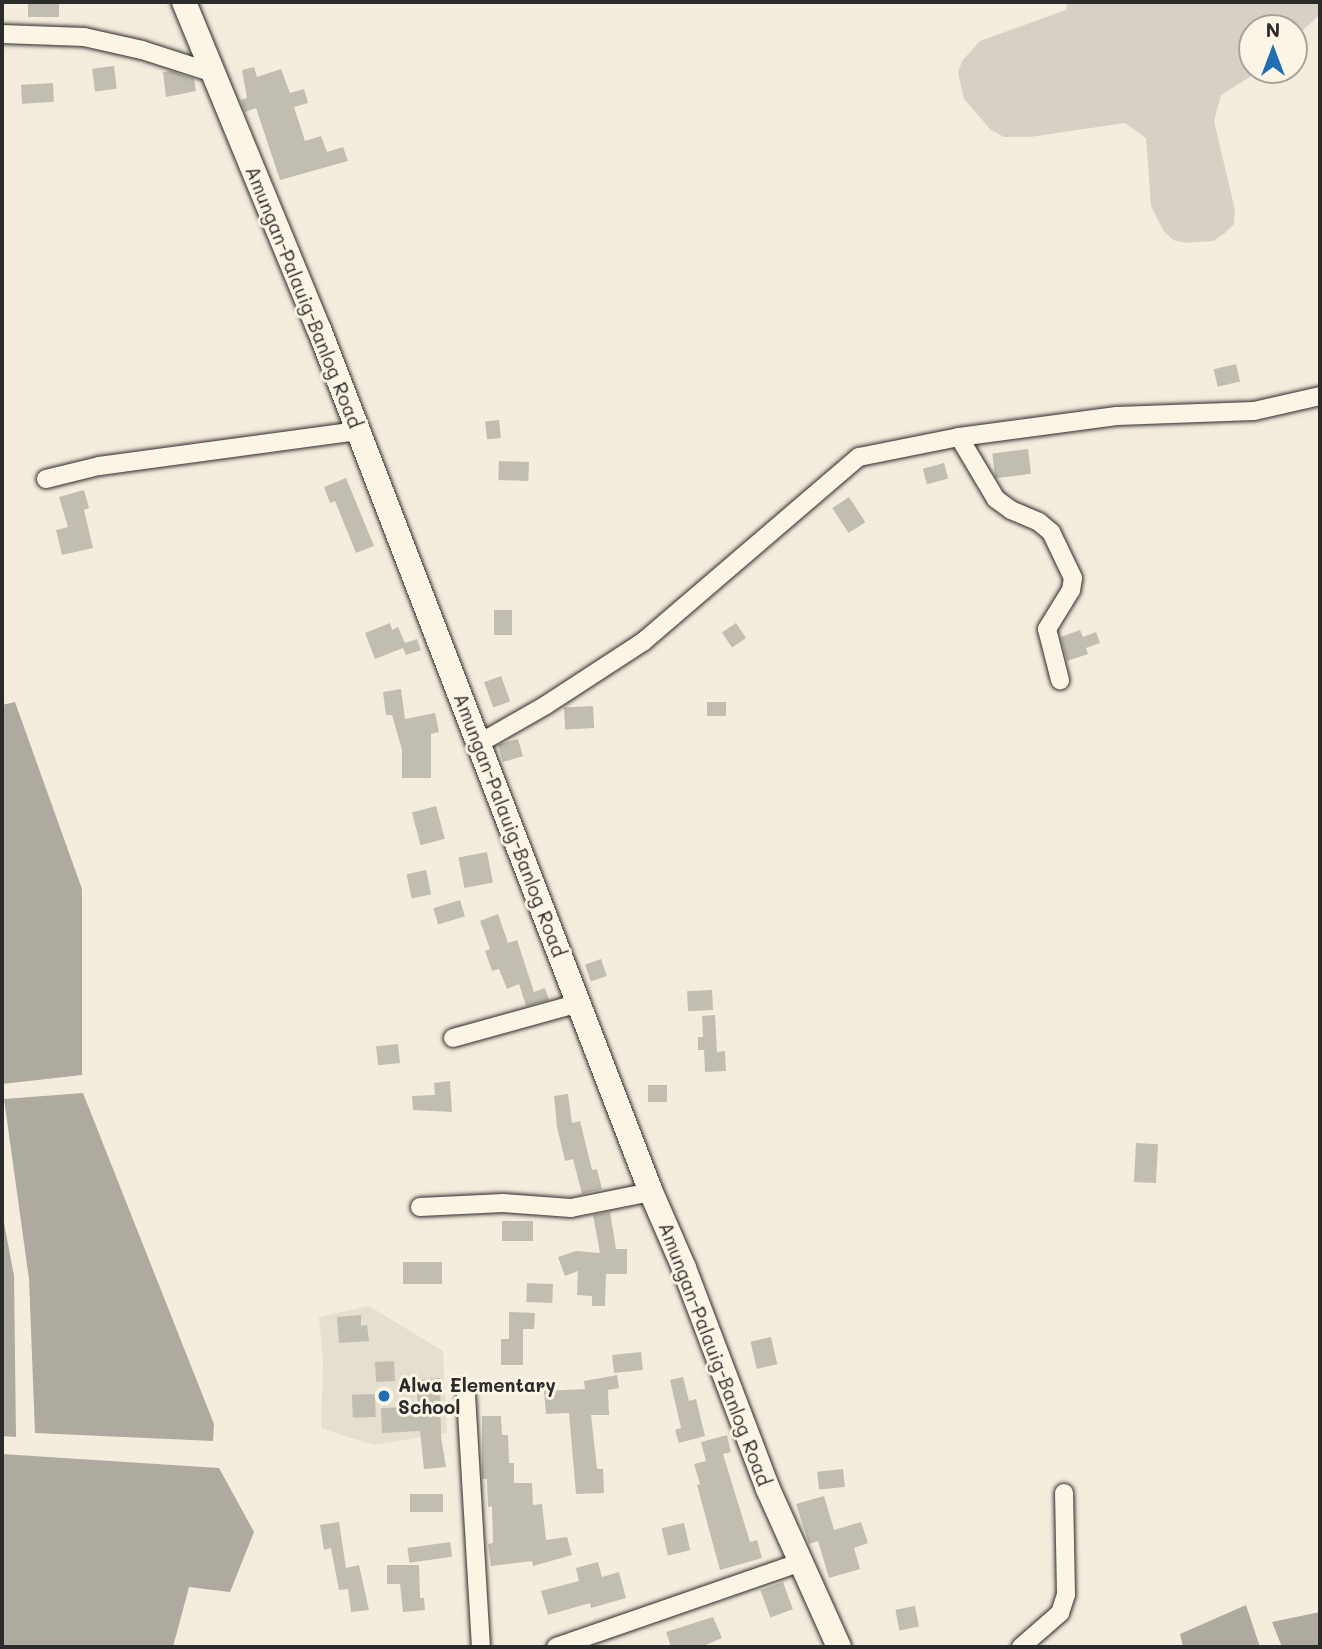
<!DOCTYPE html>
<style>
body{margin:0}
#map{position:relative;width:1322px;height:1649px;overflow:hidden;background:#f4edde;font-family:Mali,sans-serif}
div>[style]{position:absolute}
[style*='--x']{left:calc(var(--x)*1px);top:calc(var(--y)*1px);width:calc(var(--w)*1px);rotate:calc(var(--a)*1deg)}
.built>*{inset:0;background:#e5dfd0}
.green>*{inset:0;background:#d6d1c4}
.water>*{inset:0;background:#afaaa0}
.building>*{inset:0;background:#c2bdb1;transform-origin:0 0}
.roads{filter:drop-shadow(0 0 2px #2b2b2b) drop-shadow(0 0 2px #2b2b2b)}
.street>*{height:18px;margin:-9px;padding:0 9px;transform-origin:9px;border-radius:9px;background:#fcf5e5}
.secondary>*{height:24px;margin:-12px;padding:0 12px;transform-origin:12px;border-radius:12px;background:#fcf5e5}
.dots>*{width:19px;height:19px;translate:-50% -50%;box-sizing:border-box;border:4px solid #fcf5e5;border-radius:50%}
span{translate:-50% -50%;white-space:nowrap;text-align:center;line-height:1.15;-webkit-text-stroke:6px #fcf5e5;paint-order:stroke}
.street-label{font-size:19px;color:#2b2b2b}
.poi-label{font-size:19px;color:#2b2b2b;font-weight:700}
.left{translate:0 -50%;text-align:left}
.frame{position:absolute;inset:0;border:4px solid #2b2b2b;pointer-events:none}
.north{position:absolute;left:1238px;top:14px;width:70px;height:70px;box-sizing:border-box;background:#fcf5e5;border:2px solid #a8a49b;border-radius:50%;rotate:0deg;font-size:19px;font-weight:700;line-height:28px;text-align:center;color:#2b2b2b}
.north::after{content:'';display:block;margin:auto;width:24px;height:32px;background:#1f6fb2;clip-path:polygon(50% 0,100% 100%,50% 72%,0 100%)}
</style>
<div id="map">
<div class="built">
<div style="clip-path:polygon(369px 1306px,443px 1351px,447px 1433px,373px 1445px,321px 1428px,323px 1363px,319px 1317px)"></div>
</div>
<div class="green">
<div style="clip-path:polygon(1068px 2px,1320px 2px,1320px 14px,1294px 39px,1294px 28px,1252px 28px,1252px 70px,1261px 70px,1221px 95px,1214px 121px,1235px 210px,1234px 224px,1225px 233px,1213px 241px,1186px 243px,1173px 240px,1163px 230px,1151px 206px,1146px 138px,1125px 123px,1030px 137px,1004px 137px,991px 130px,964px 99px,958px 73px,962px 61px,980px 41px,1066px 10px)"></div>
</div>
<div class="water">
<div style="clip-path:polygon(15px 702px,82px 889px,82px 1075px,2px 1084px,2px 705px)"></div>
<div style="clip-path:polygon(83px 1093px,214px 1424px,213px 1441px,35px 1433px,29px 1279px,4px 1099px)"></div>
<div style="clip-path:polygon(2px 1212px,14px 1276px,16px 1437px,2px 1436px)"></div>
<div style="clip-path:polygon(2px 1454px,219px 1468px,254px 1532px,230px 1592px,189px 1587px,173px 1647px,2px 1647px)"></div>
<div style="clip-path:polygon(1246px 1605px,1260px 1647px,1183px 1647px,1180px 1634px)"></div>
<div style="clip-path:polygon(1320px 1612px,1320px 1647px,1282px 1647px,1272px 1622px)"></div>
</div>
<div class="building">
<div style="left:28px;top:2px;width:31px;height:15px"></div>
<div style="left:114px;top:66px;width:23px;height:22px;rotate:83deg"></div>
<div style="clip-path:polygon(254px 67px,257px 77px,281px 69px,290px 93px,304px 89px,308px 103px,294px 107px,305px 141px,321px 136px,327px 152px,343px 147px,348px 161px,280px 180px,256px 108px,245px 112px,241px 100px,247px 98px,242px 70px)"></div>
<div style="clip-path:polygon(171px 71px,194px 79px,196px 91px,166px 97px,163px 72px)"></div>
<div style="left:53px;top:83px;width:19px;height:32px;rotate:87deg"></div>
<div style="left:1236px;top:364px;width:18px;height:23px;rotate:77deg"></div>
<div style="left:499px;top:420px;width:18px;height:14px;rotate:84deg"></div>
<div style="left:1028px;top:449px;width:25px;height:36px;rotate:83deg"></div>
<div style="left:499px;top:461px;width:30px;height:19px;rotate:2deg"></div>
<div style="left:944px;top:463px;width:16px;height:22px;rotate:75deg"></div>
<div style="clip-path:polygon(346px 478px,374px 546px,356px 553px,335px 501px,330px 503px,324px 487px)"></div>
<div style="clip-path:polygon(84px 490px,89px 508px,84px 510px,93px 548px,62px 555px,56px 530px,68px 527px,59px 497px)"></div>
<div style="left:849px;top:497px;width:30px;height:20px;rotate:57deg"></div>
<div style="left:494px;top:610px;width:18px;height:25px"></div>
<div style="clip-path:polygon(390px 623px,392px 630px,398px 627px,405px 643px,417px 639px,421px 650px,406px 655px,403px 648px,375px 659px,365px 633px)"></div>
<div style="left:736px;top:623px;width:18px;height:17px;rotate:56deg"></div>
<div style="clip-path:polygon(1080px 630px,1083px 637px,1096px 632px,1100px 643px,1086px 648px,1088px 654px,1067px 661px,1061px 637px)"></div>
<div style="left:501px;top:676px;width:27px;height:18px;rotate:70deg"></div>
<div style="clip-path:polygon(401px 689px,405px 719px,435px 713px,439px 732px,431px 734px,431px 778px,402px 778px,402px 750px,392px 715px,386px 715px,383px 692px)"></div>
<div style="left:726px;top:702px;width:14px;height:19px;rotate:90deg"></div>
<div style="left:593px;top:706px;width:22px;height:29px;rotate:87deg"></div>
<div style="left:518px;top:739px;width:18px;height:21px;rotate:74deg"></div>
<div style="left:436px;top:806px;width:34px;height:25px;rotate:75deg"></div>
<div style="left:487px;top:852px;width:31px;height:29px;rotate:79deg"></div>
<div style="left:426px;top:870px;width:25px;height:20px;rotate:78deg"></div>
<div style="left:460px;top:900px;width:17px;height:28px;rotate:73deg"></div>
<div style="clip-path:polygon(498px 914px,508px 943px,517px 940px,534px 992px,545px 988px,549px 1000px,526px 1006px,519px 984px,507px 989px,499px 969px,492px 971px,485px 951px,490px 949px,480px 921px)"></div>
<div style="left:601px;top:959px;width:18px;height:17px;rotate:71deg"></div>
<div style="left:712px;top:990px;width:20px;height:25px;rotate:87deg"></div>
<div style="clip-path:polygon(715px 1015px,717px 1052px,725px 1051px,726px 1071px,705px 1072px,704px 1050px,698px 1050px,698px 1037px,703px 1037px,702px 1016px)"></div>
<div style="left:398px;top:1044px;width:19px;height:22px;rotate:84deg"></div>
<div style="clip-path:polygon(450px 1081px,452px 1112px,413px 1110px,412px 1096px,435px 1095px,434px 1083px)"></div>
<div style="left:648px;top:1085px;width:19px;height:17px"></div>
<div style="clip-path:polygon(568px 1094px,572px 1123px,580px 1121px,592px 1170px,597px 1169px,602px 1189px,582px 1194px,573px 1159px,565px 1161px,557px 1127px,554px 1096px)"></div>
<div style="left:1136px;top:1143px;width:22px;height:39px;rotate:3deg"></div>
<div style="clip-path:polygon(610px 1212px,616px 1249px,627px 1249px,627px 1274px,606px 1274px,605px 1306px,592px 1306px,592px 1296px,577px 1295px,578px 1271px,565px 1276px,558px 1257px,576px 1251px,600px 1253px,593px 1215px)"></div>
<div style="left:502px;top:1221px;width:31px;height:20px"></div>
<div style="left:403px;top:1262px;width:39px;height:22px"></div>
<div style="left:527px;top:1283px;width:26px;height:19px;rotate:2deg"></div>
<div style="clip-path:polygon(509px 1312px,535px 1313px,534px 1329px,523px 1329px,523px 1365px,501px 1365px,501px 1339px,509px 1339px)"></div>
<div style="clip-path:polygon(361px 1315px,361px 1326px,367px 1325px,369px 1341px,339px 1343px,337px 1317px)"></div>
<div style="left:771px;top:1337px;width:28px;height:21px;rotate:77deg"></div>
<div style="left:641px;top:1352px;width:18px;height:29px;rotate:84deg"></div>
<div style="left:394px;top:1361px;width:20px;height:19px;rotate:87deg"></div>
<div style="clip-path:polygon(617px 1375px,619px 1388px,608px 1390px,609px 1415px,591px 1415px,597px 1469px,603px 1469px,604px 1493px,576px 1494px,569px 1413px,546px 1414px,544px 1391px,585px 1389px,584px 1381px)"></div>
<div style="clip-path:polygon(683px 1377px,689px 1401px,696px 1399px,705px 1436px,679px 1443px,675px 1430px,681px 1428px,670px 1380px)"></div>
<div style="clip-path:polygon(440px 1378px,441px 1437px,446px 1467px,424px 1469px,420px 1431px,382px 1433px,381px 1408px,418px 1407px,416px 1380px)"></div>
<div style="left:375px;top:1394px;width:23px;height:23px;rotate:88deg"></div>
<div style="clip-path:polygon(482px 1416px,501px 1416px,502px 1435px,508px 1435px,509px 1463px,514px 1463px,514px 1483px,532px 1483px,533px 1505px,542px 1504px,546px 1540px,567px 1537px,572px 1555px,533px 1566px,532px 1561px,491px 1566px,488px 1544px,493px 1543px,492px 1506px,488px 1507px,487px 1479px,482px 1479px)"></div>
<div style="clip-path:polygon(727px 1435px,731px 1452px,723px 1454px,750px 1542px,757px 1540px,762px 1558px,720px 1570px,697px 1485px,700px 1484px,694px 1464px,706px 1461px,701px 1442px)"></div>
<div style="left:843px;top:1469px;width:18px;height:26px;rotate:84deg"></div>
<div style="left:443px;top:1494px;width:18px;height:33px;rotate:90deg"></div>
<div style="clip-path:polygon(824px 1496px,834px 1530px,861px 1522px,868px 1543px,854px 1548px,860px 1569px,829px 1578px,818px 1541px,809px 1544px,796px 1504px)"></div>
<div style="clip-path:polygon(339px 1522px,346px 1568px,359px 1565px,369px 1610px,351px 1612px,348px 1589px,339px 1590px,331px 1548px,324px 1550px,320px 1525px)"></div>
<div style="left:684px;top:1523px;width:28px;height:23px;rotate:77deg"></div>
<div style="left:450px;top:1542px;width:15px;height:43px;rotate:82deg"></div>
<div style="clip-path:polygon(598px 1562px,602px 1577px,619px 1572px,626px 1598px,591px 1608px,590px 1603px,548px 1615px,541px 1591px,579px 1581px,576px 1568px)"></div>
<div style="clip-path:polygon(387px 1565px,419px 1565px,420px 1598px,424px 1598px,425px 1610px,403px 1612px,400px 1584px,387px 1584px)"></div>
<div style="left:783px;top:1582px;width:29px;height:24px;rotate:70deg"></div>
<div style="left:915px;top:1606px;width:21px;height:20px;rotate:79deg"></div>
<div style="clip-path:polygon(713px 1617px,722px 1638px,701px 1647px,671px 1647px,666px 1632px)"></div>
</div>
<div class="roads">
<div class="street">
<div style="--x:2;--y:34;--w:82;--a:2.1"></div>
<div style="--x:84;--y:37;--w:59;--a:12.6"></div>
<div style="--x:142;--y:50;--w:75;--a:17.9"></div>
<div style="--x:959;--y:437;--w:72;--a:59.2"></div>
<div style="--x:996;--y:499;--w:19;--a:36"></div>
<div style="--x:1011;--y:510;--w:30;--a:23"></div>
<div style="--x:1039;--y:522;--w:16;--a:40"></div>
<div style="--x:1051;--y:532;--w:51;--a:64.4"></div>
<div style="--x:1073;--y:578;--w:12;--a:99"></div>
<div style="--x:1071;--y:590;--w:46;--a:121.6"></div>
<div style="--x:1047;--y:629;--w:53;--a:75.7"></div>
<div style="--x:46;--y:479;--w:55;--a:-13.8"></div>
<div style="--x:99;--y:466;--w:261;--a:-7.7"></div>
<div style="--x:478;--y:744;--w:78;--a:-29.8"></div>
<div style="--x:546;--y:705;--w:117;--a:-33.1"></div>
<div style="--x:644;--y:641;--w:283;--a:-40.6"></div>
<div style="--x:859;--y:457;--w:102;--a:-11.3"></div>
<div style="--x:959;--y:437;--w:159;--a:-7.6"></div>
<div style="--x:1117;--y:416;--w:137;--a:-2.1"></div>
<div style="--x:1254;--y:411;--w:68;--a:-12.8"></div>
<div style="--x:453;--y:1038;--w:131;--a:-15.5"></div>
<div style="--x:420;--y:1207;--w:83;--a:-2.8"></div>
<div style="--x:503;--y:1203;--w:68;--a:4.2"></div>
<div style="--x:571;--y:1208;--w:82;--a:-11.3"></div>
<div style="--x:466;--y:1395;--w:252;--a:86.6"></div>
<div style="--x:556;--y:1647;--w:259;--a:-19.1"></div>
<div style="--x:1021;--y:1647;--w:52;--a:-41.1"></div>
<div style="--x:1060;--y:1613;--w:19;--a:-72"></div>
<div style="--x:1066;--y:1595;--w:102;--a:-91.1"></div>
</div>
<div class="secondary">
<div style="--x:184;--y:2;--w:354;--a:67.6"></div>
<div style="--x:319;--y:329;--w:925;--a:68.96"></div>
<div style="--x:651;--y:1192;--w:83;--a:66.5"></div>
<div style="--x:684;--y:1268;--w:236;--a:69.2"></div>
<div style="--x:768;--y:1489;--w:173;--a:65.8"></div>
</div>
</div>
<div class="dots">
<div style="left:384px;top:1396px;background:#1f6fb2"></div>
</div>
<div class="street-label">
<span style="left:304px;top:297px;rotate:68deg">Amungan-Palauig-Banlog Road</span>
<span style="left:510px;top:825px;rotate:69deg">Amungan-Palauig-Banlog Road</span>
<span style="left:715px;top:1354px;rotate:69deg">Amungan-Palauig-Banlog Road</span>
</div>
<div class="poi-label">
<span class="left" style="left:398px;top:1396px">Alwa Elementary<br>School</span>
</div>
<div class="frame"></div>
<div class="north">N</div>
</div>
